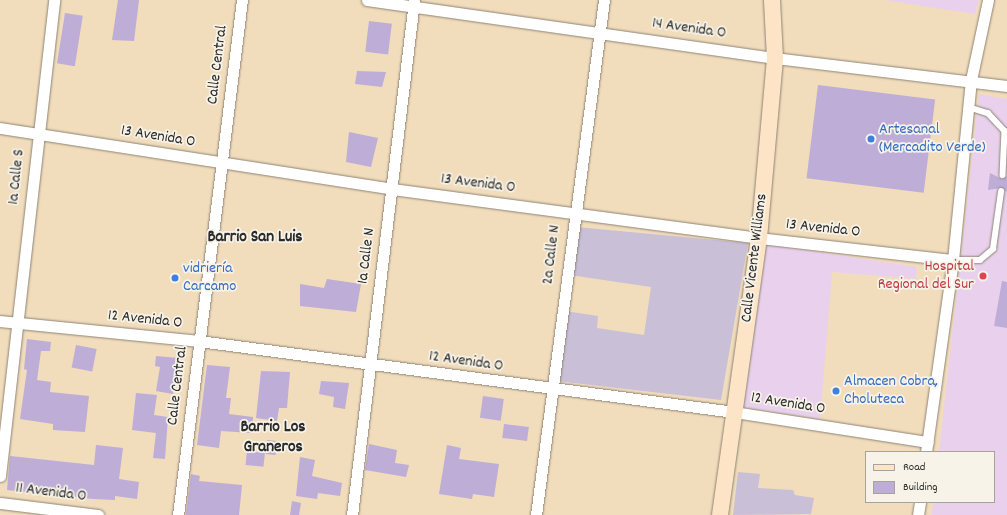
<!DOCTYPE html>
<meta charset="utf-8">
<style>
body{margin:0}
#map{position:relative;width:1007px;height:515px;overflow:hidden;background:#f1dcbc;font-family:Dekko,sans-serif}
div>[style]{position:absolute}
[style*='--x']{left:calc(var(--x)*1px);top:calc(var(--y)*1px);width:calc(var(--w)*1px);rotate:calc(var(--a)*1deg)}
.built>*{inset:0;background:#e9d1ed}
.industrial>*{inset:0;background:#c9bfd7}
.building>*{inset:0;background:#bdadd7;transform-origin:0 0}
.roads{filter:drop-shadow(0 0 1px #8e8474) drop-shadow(0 0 1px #8e8474)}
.lane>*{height:5.5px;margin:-2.75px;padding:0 2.75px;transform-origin:2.75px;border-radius:2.75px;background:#fff}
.street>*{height:11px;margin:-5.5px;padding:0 5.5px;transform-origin:5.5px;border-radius:5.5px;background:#fff}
.secondary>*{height:16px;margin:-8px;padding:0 8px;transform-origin:8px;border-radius:8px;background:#fee4c6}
.dots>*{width:11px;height:11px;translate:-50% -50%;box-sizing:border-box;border:2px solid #f7f3e8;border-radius:50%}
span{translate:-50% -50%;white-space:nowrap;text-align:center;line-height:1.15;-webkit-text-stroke:3.5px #f7f3e8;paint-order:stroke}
.street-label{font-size:16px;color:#2b2b2b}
.shop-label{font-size:16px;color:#366cbe}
.left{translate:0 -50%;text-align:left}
.health-label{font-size:16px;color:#be3a42}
.right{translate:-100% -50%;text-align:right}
.neighbourhood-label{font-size:17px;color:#2b2b2b;font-weight:700}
.legend{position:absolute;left:865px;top:451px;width:130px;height:52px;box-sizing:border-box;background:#f7f3e8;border:1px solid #a5a39c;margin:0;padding:5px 7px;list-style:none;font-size:12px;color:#2b2b2b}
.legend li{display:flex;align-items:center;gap:8px;height:20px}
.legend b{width:20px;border:1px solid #a5a39c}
</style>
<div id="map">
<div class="built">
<div style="clip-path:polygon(885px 0,979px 0,975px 14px)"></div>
<div style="clip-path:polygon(979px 94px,1007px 99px,1007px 515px,932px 515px,933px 502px,994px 502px,994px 452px,939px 452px)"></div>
<div style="clip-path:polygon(765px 244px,917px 267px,916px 279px,832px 272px,820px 419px,742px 407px)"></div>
</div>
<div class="industrial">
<div style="clip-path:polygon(576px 227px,748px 243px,721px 400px,557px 381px,565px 311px,598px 316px,597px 328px,644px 335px,651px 287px,570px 275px)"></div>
<div style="clip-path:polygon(738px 472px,760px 474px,758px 488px,793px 490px,795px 495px,814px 498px,811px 514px,733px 515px)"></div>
</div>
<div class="building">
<div style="clip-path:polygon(118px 0,139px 0,134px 41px,112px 40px)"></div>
<div style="left:65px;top:13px;width:18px;height:51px;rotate:9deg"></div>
<div style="left:369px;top:21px;width:23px;height:31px;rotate:7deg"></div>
<div style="clip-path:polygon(357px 71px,386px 72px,382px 87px,355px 84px)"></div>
<div style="left:818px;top:85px;width:118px;height:94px;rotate:7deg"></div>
<div style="clip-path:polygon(349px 132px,378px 138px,371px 167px,346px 162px)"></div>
<div style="clip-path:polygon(990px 173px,1002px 179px,1007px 176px,1007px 192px,1001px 188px,988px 190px)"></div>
<div style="clip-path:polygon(327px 279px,361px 284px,356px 312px,300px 306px,300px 284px,324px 288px)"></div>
<div style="clip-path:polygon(1002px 281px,1007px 282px,1007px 328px,994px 326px)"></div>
<div style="clip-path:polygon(27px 339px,51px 342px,50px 351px,41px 351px,37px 380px,51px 382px,50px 392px,89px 396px,85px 432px,53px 430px,53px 424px,20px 419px,27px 370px,24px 369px)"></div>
<div style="left:76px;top:345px;width:21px;height:23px;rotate:11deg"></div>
<div style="clip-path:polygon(156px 356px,178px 358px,173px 394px,156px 391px,160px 367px,155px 366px)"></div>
<div style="clip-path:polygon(207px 365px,230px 367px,226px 398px,231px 398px,229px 414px,253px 417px,252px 433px,221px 431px,219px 448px,197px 445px)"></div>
<div style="clip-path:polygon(261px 371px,290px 372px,287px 408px,279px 408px,277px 421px,256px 418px)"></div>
<div style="clip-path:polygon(321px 381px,349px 383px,345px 409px,333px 407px,334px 397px,319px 394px)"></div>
<div style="clip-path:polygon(136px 393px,157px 395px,154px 415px,168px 417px,165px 459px,153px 458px,156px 433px,132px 430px)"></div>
<div style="left:483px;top:396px;width:21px;height:22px;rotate:8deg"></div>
<div style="left:504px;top:424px;width:25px;height:14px;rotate:7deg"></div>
<div style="left:267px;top:440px;width:10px;height:14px;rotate:6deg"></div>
<div style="clip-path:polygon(369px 444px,397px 450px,395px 463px,409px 465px,406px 477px,365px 470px)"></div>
<div style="clip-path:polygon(96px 445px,123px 448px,119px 479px,139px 482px,137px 499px,115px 496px,115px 500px,93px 499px,7px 490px,10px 456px,94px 465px)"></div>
<div style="clip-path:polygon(447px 445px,461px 448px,459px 459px,499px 464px,494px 497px,473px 494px,472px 499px,439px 494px)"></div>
<div style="left:247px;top:451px;width:18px;height:14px;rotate:6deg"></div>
<div style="clip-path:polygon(300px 457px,315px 460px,312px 476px,342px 483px,340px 496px,318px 493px,317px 499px,296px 496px)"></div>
<div style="clip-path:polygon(191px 474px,200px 476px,199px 481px,242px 485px,239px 515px,186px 515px)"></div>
<div style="clip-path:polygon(292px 501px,301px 503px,299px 515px,290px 515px)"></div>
</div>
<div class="roads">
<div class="lane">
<div style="--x:968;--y:107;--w:21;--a:17"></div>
<div style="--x:988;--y:113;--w:25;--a:47"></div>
<div style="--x:1005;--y:131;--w:44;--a:92.6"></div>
<div style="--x:953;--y:260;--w:27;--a:0"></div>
<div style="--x:980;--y:260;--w:17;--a:-40"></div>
<div style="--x:993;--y:249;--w:58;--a:-82"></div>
</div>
<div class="street">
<div style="--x:367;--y:0;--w:412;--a:8.1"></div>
<div style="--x:775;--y:58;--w:234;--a:6.9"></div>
<div style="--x:0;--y:128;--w:397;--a:8.8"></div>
<div style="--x:392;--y:189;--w:370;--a:7.6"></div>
<div style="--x:759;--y:238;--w:195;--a:6.5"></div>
<div style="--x:0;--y:321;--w:200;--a:5.7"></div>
<div style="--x:199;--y:341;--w:540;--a:7.56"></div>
<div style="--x:734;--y:412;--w:196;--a:8.8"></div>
<div style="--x:926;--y:452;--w:194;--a:-82"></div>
<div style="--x:953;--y:260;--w:181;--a:-84.3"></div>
<div style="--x:971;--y:80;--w:82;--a:-78"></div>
<div style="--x:0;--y:476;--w:479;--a:-83.5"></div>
<div style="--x:0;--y:503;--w:99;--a:7"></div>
<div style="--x:178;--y:515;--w:519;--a:-82.92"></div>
<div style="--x:352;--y:515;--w:518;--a:-83.12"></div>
<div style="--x:536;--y:515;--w:519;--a:-82.48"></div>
<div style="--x:918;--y:515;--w:13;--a:-81"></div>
</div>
<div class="secondary">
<div style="--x:720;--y:515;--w:280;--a:-82"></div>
<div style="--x:759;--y:238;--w:181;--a:-84.9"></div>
<div style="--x:775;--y:58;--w:58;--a:-93"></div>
</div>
</div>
<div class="dots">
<div style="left:871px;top:139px;background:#3f7fe0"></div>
<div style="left:983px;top:276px;background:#e0444e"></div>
<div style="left:175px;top:278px;background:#3f7fe0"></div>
<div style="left:836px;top:391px;background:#3f7fe0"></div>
</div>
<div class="street-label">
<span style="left:689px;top:29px;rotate:8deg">14 Avenida O</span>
<span style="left:218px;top:65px;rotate:-83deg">Calle Central</span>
<span style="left:158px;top:137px;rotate:9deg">13 Avenida O</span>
<span style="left:17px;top:177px;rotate:-84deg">1a Calle S</span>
<span style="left:478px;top:184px;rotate:7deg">13 Avenida O</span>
<span style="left:823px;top:229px;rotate:6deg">13 Avenida O</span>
<span style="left:552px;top:255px;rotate:-83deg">2a Calle N</span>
<span style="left:367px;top:256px;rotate:-83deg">1a Calle N</span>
<span style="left:755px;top:258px;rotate:-83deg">Calle Vicente Williams</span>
<span style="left:145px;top:320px;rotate:6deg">12 Avenida O</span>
<span style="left:466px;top:362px;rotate:8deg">12 Avenida O</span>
<span style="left:178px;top:386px;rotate:-83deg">Calle Central</span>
<span style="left:788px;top:404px;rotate:9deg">12 Avenida O</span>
<span style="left:51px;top:493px;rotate:7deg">11 Avenida O</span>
</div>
<div class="shop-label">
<span class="left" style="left:879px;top:139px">Artesanal<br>(Mercadito Verde)</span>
<span class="left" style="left:183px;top:278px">vidriería<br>Carcamo</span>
<span class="left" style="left:844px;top:391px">Almacen Cobra,<br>Choluteca</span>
</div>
<div class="health-label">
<span class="right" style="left:974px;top:276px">Hospital<br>Regional del Sur</span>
</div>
<div class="neighbourhood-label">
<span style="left:255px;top:239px">Barrio San Luis</span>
<span style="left:273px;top:439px">Barrio Los<br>Graneros</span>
</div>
<ul class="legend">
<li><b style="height:5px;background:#fee4c6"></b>Road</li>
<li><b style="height:11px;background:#bdadd7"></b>Building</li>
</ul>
</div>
